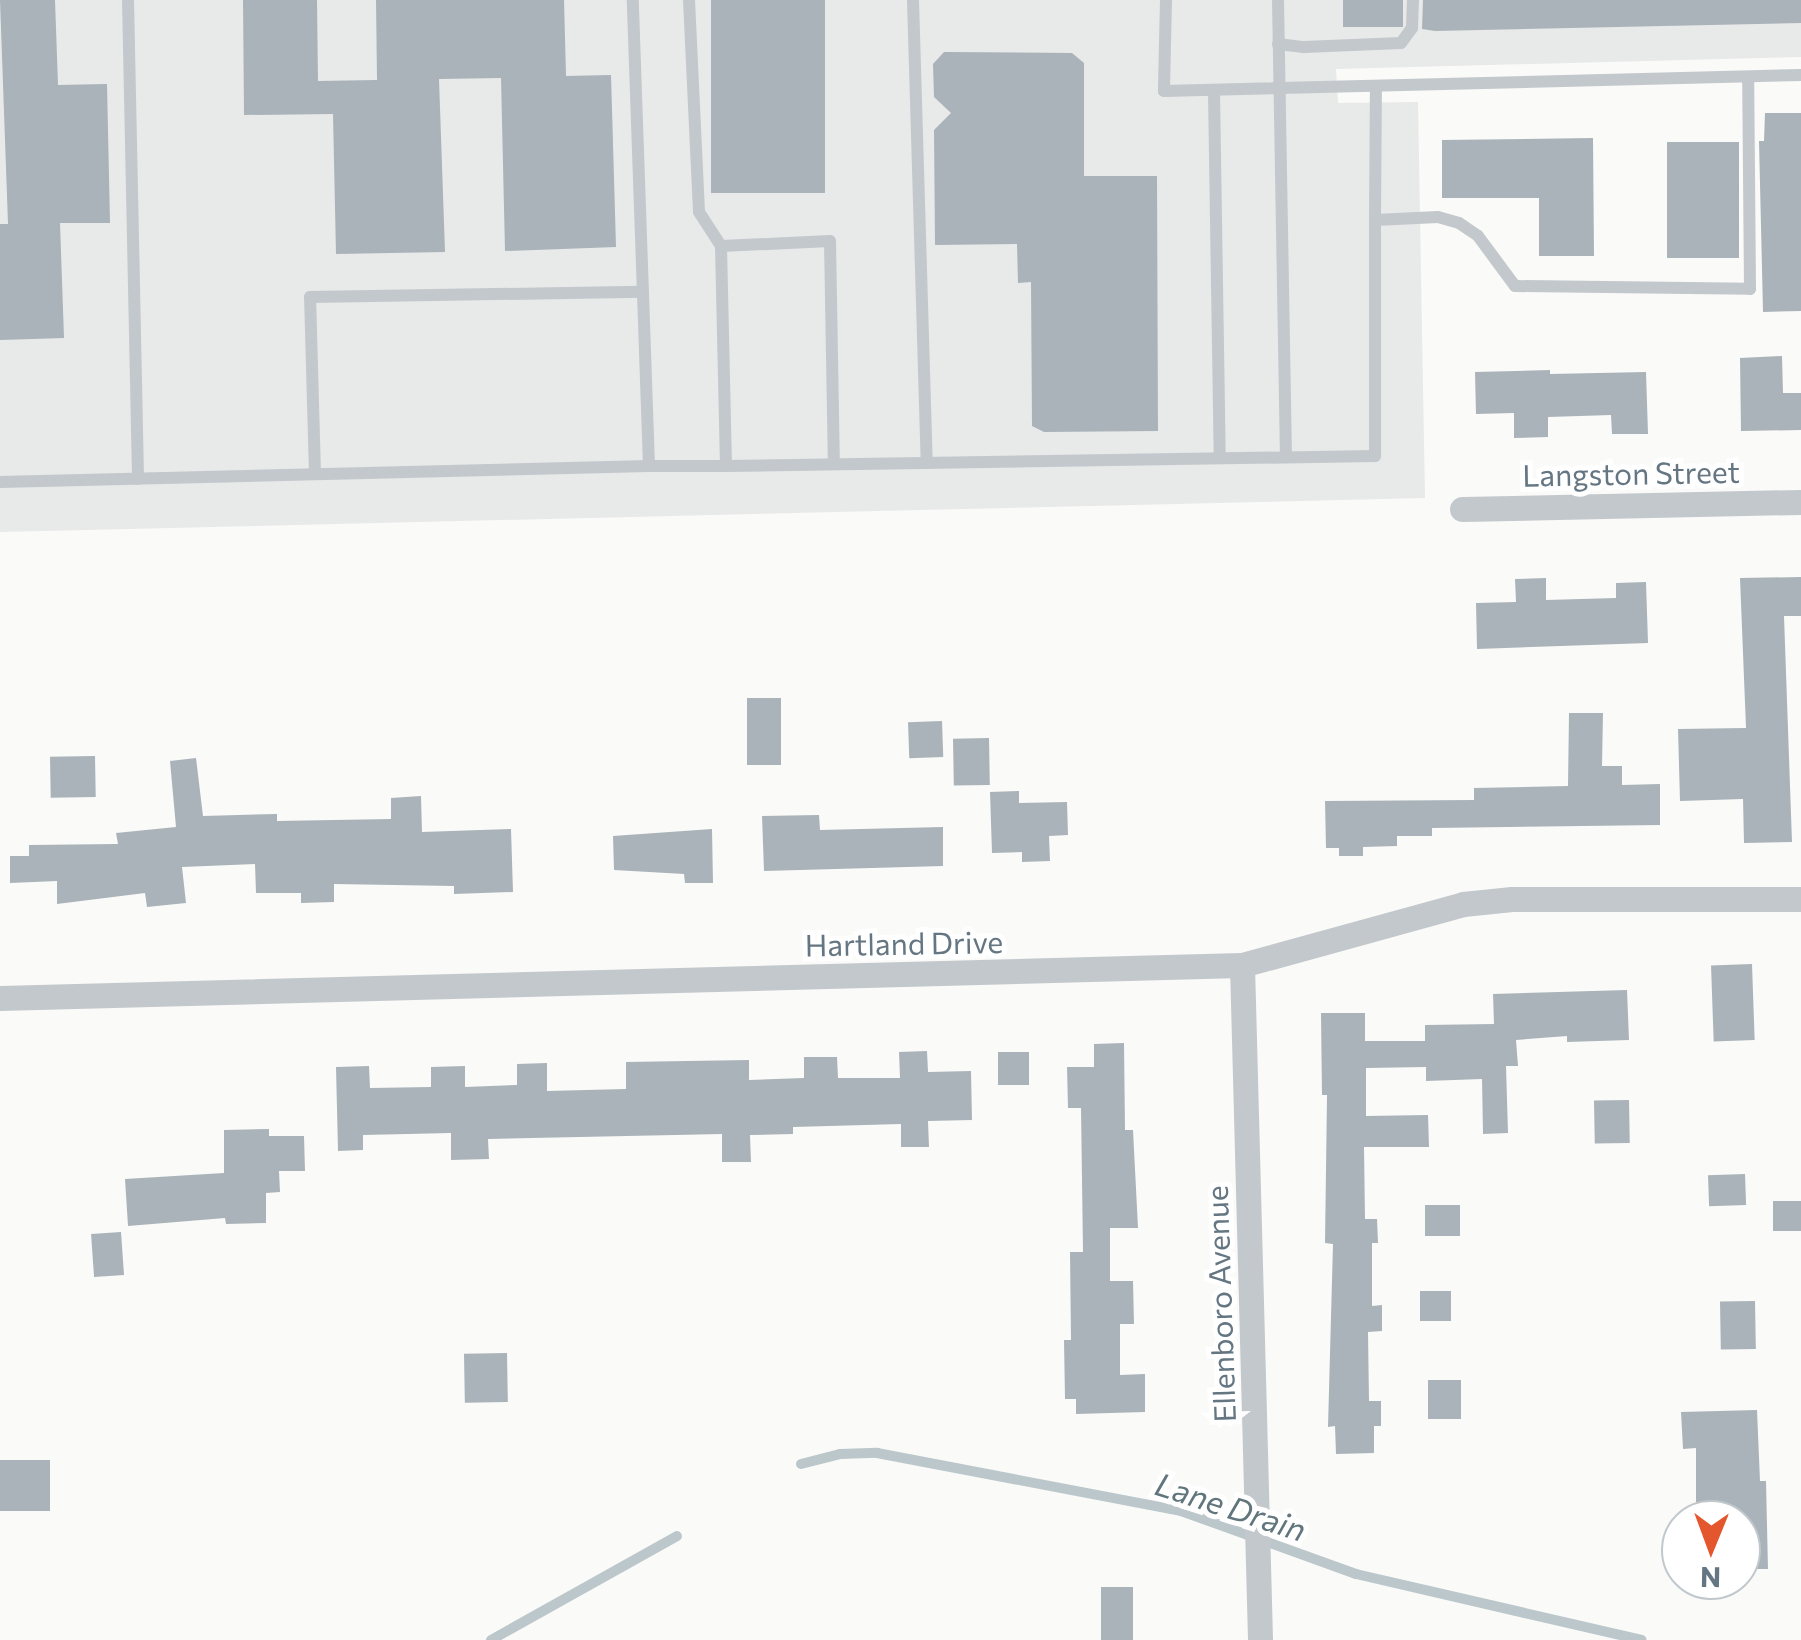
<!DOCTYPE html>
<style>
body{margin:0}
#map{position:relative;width:1801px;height:1640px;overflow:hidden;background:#fafaf8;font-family:Commissioner,sans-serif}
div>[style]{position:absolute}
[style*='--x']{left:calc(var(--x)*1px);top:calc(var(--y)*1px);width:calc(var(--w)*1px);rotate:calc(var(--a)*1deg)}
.built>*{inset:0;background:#e8e9e9}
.stream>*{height:10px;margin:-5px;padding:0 5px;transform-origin:5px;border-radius:5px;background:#bbc7cb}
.building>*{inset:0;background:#aab3b9;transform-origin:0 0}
.service>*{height:12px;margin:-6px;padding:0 6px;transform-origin:6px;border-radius:6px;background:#c3c8cc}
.minor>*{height:25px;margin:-12.5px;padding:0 12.5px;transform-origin:12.5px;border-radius:12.5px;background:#c3c8cc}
span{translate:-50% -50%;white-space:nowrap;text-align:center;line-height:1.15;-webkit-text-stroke:10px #fff;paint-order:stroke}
.street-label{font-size:30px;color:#657683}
.water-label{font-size:32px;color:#60757c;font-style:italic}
.north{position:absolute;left:1661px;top:1500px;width:100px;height:100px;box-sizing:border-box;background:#fff;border:2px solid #c1c8cd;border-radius:50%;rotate:181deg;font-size:28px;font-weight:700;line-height:40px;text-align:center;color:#657683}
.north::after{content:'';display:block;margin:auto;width:35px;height:45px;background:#e4572e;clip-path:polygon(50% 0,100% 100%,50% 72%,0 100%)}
</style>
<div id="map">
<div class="built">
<div style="clip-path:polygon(0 0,1801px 0,1801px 57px,1336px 69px,1338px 103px,1418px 102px,1425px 498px,0 532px)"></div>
</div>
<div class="stream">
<div style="--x:801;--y:1464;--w:40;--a:-14.4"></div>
<div style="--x:840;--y:1454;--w:37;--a:-2"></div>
<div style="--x:877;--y:1453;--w:309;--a:10.8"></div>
<div style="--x:1181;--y:1511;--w:186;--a:19.8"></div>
<div style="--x:1356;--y:1574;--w:293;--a:13"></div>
<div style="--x:491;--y:1640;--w:213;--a:-29.2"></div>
</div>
<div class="building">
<div style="clip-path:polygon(0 0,55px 0,58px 85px,107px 84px,110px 223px,60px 223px,64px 338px,0 340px,0 224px,8px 224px)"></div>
<div style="clip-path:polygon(243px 0,317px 0,318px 81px,377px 80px,376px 0,564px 0,566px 76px,611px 75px,616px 247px,505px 251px,501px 78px,439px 79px,445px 252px,336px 254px,333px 114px,244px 115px)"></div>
<div style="left:711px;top:0;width:114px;height:193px"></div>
<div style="left:1343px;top:0;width:60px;height:27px"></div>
<div style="clip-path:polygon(1423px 0,1801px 0,1801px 23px,1435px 31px,1422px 29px)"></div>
<div style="clip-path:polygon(944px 52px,1072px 53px,1084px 63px,1084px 176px,1157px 176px,1158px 431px,1044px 432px,1032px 426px,1031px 282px,1018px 283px,1017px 244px,935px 245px,934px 130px,951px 113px,934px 97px,933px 64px)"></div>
<div style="clip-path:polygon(1765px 113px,1801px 113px,1801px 311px,1763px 312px,1759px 141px,1764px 141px)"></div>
<div style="clip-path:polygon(1593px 138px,1594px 256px,1539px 256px,1539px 198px,1442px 198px,1442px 140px)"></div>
<div style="left:1739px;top:142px;width:116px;height:72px;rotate:90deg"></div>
<div style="clip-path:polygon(1782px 356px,1783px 393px,1801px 393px,1801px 430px,1741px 431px,1740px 358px)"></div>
<div style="clip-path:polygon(1550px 370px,1550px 374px,1646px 372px,1648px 434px,1612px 434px,1611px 415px,1548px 417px,1548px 437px,1514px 438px,1514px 413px,1476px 414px,1475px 372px)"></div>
<div style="clip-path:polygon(1801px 577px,1801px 616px,1784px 616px,1792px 842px,1744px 843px,1743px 799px,1680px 801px,1678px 729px,1746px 728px,1740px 578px)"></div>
<div style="clip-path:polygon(1546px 578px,1546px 600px,1616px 598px,1616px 583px,1646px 582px,1648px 643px,1477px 649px,1476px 603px,1516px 602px,1515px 579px)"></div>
<div style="left:747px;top:698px;width:34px;height:67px"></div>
<div style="clip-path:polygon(1569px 713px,1603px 713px,1602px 766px,1622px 766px,1622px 785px,1660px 784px,1660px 825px,1432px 828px,1432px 836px,1397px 836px,1397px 846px,1363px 847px,1363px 856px,1339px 856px,1339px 848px,1326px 848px,1325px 801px,1474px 800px,1474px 788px,1568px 786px)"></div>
<div style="left:942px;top:721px;width:36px;height:34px;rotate:88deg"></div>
<div style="left:989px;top:738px;width:47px;height:36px;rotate:89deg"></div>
<div style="left:95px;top:756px;width:41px;height:45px;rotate:89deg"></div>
<div style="clip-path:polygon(196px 758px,203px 816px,277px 814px,277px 821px,391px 819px,391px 798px,421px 796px,422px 832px,511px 829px,513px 892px,454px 894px,454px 886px,334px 884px,334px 902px,301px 903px,301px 893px,256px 893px,255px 864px,182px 867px,186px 903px,147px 907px,145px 893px,57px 904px,57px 881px,10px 883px,10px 856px,29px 856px,29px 845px,118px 844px,116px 833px,176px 827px,170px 761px)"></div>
<div style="clip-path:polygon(1019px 791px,1019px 803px,1067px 802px,1068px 835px,1049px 836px,1050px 861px,1022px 862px,1022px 852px,992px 853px,990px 792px)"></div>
<div style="clip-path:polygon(819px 815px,820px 830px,943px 827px,943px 866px,764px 871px,762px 816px)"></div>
<div style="clip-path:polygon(712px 829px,713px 883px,685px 883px,684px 874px,614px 870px,613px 836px)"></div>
<div style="left:1752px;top:964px;width:76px;height:41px;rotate:88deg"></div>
<div style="clip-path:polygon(1627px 990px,1629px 1040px,1567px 1042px,1567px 1036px,1516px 1040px,1518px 1066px,1506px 1066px,1508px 1133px,1483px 1134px,1482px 1079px,1426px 1081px,1426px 1067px,1366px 1068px,1366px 1116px,1428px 1115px,1429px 1147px,1364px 1147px,1365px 1219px,1377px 1219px,1378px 1243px,1372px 1243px,1372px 1306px,1382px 1305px,1382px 1331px,1368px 1332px,1369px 1401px,1381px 1401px,1381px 1426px,1374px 1426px,1374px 1453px,1336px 1454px,1335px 1426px,1328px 1427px,1333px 1244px,1325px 1243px,1327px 1095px,1322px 1095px,1321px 1013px,1365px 1013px,1365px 1041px,1425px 1041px,1425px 1025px,1494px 1024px,1493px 994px)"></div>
<div style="clip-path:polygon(1124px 1043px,1125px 1130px,1133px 1130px,1138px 1228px,1110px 1228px,1110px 1281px,1133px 1281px,1134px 1324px,1120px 1324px,1120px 1375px,1145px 1374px,1145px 1412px,1076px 1414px,1076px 1399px,1065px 1399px,1064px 1340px,1071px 1340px,1070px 1252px,1083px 1252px,1081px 1108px,1068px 1108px,1067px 1067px,1094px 1067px,1094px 1044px)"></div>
<div style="clip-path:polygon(927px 1051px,928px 1072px,971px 1071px,972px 1120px,928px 1121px,929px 1147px,901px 1147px,901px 1124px,793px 1127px,793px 1134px,750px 1135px,751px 1162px,722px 1162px,722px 1134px,488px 1139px,489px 1159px,451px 1160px,451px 1133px,363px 1135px,363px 1150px,338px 1151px,336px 1067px,369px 1066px,370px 1088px,431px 1087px,431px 1067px,465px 1066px,465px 1087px,517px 1085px,517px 1064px,547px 1063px,547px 1091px,626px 1089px,626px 1062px,749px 1060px,749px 1080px,804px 1078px,804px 1057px,837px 1057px,838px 1078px,900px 1078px,899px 1052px)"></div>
<div style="left:1029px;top:1052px;width:33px;height:31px;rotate:90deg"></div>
<div style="left:1629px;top:1100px;width:43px;height:35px;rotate:89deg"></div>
<div style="clip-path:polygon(269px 1129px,269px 1136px,304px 1136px,305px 1171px,279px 1171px,280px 1192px,266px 1193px,266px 1223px,226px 1224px,225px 1218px,128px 1226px,125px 1179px,224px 1173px,224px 1130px)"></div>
<div style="left:1745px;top:1174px;width:31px;height:37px;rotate:88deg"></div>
<div style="left:1801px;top:1201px;width:30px;height:28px;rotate:90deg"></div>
<div style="left:1425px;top:1205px;width:35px;height:31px"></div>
<div style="left:121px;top:1232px;width:43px;height:30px;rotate:86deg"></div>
<div style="left:1451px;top:1291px;width:30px;height:31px;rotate:90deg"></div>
<div style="left:1755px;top:1301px;width:48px;height:35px;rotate:89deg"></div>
<div style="left:507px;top:1353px;width:49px;height:43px;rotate:89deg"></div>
<div style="left:1461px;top:1380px;width:39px;height:33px;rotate:90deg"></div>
<div style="clip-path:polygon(1757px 1410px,1760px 1481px,1766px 1481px,1768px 1569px,1741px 1569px,1741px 1520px,1711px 1520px,1711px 1509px,1696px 1509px,1696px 1448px,1683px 1449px,1681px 1412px)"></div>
<div style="left:0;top:1460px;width:50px;height:51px"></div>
<div style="left:1101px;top:1587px;width:32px;height:53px"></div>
</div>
<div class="service">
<div style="--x:128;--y:0;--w:479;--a:88.8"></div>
<div style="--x:689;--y:0;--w:212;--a:87.3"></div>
<div style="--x:699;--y:212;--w:40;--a:57.1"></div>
<div style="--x:721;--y:246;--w:220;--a:88.7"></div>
<div style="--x:726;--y:466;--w:649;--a:-0.88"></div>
<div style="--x:1375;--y:456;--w:236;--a:-90"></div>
<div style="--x:1375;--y:220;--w:63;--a:-2.7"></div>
<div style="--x:1438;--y:217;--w:22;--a:16"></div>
<div style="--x:1459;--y:223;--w:23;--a:34"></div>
<div style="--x:1478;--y:236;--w:62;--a:53.5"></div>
<div style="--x:1515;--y:286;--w:235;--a:0.7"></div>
<div style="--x:1750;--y:289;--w:212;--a:-90.5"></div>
<div style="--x:913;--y:0;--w:463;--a:88.3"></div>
<div style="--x:1166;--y:0;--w:91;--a:91.3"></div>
<div style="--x:1164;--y:91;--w:637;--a:-1.44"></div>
<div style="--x:1278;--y:0;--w:457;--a:89"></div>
<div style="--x:1278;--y:44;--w:26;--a:7"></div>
<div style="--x:1304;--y:47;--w:97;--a:-2.4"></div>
<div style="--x:1401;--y:43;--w:19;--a:-54"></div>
<div style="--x:1412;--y:28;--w:28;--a:-88"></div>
<div style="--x:1214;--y:92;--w:366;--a:89.1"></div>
<div style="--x:1375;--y:220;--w:133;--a:-89.6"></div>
<div style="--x:721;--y:246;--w:109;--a:-2.6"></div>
<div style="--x:830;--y:241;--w:223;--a:89"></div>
<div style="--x:649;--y:466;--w:77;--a:0"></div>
<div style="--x:315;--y:474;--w:177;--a:-91.6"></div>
<div style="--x:310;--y:297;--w:333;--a:-0.9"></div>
<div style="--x:0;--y:482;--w:649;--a:-1.41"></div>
<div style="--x:649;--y:466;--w:466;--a:-92"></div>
</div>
<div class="minor">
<div style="--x:1462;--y:509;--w:339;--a:-1.2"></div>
<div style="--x:1242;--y:965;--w:675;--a:88.47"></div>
<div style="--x:0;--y:998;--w:1242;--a:-1.52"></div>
<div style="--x:1242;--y:965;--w:229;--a:-15.4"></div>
<div style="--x:1463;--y:904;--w:49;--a:-5.8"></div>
<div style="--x:1512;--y:899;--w:289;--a:0"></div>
</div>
<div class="street-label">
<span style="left:1631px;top:473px;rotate:-1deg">Langston Street</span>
<span style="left:904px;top:943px;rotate:-1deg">Hartland Drive</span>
<span style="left:1220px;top:1304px;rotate:-92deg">Ellenboro Avenue</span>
</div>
<div class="water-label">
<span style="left:1231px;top:1506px;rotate:18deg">Lane Drain</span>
</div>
<div class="north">N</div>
</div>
